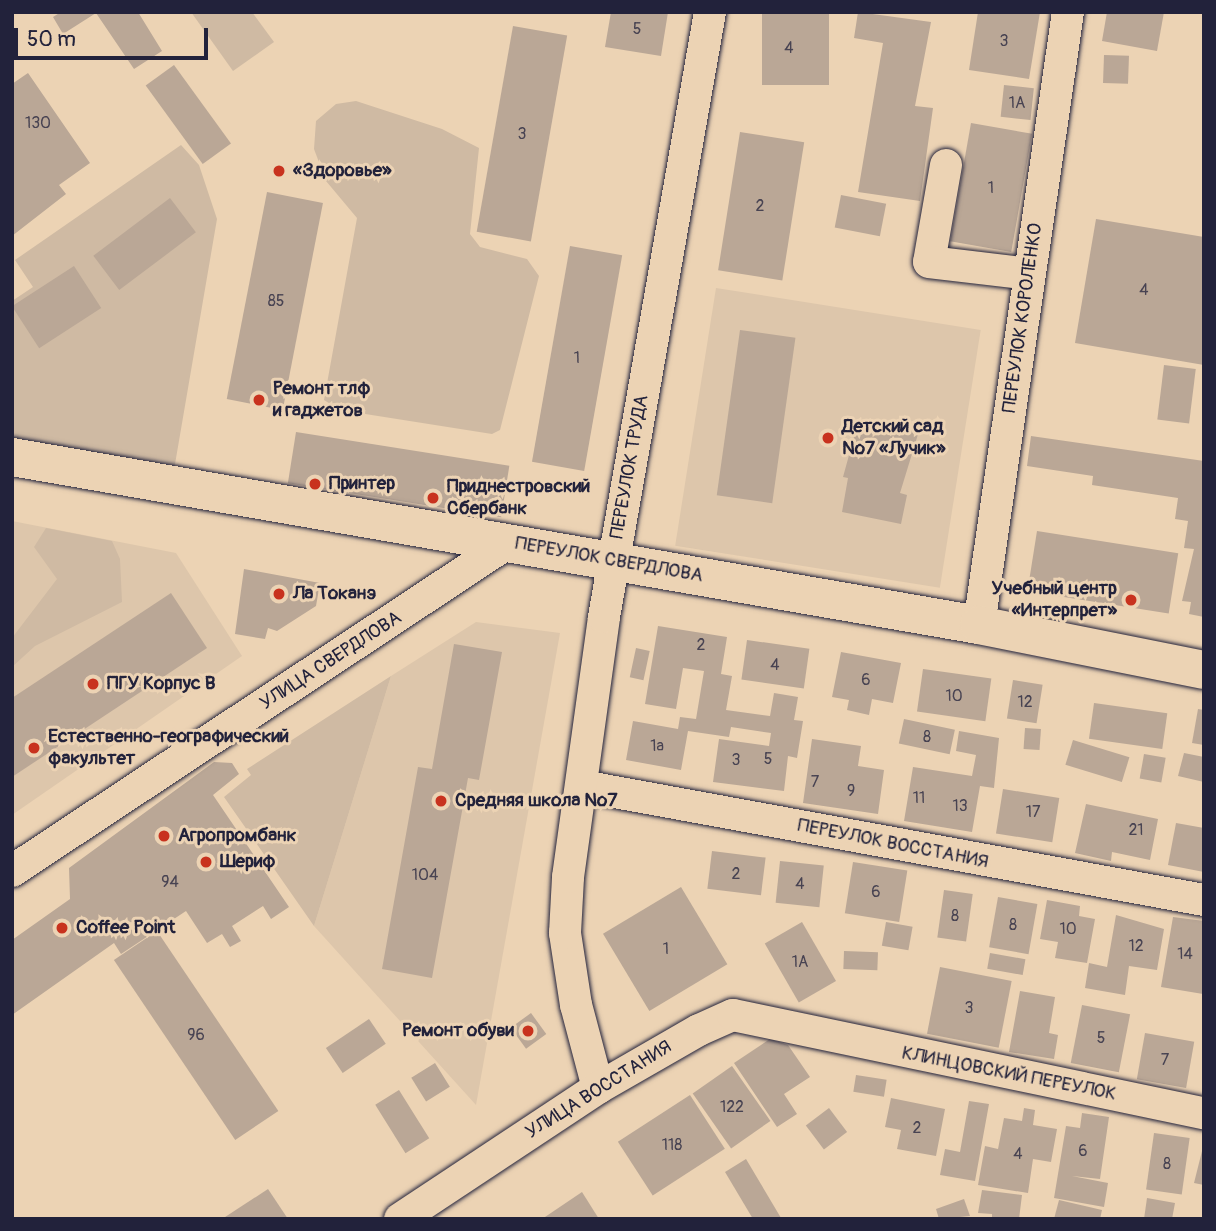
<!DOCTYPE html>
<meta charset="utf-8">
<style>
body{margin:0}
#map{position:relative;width:1216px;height:1231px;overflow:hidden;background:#ecd3b4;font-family:Pangolin,sans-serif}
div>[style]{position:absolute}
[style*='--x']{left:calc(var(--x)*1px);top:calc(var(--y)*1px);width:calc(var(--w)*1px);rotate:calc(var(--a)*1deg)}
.built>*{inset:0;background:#ddc6ab;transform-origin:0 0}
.green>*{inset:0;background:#cfbaa3}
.building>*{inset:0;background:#baa796;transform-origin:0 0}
.roads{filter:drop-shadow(0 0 2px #22223b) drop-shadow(0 0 2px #22223b)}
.street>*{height:32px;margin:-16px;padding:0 16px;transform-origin:16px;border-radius:16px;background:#ecd3b4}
.secondary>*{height:38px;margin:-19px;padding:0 19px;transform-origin:19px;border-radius:19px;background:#ecd3b4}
.dots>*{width:19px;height:19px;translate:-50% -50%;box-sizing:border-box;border:4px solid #ecd3b4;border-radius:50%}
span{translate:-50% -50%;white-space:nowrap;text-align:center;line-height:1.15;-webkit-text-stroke:6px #ecd3b4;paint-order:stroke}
.number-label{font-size:16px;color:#484352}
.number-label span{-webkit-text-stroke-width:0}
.poi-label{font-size:19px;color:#22223b;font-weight:700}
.left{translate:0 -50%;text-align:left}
.right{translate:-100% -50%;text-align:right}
.street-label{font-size:19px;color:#22223b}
.frame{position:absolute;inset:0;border:14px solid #22223b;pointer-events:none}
.scale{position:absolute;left:14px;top:28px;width:194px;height:32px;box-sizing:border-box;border:4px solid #22223b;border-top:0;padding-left:9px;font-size:21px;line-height:24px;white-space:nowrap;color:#22223b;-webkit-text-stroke:5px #ecd3b4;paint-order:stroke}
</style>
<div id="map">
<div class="built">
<div style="left:716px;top:288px;width:268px;height:261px;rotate:9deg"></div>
<div style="clip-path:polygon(12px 521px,176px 553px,242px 656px,12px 815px)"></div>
<div style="clip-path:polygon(476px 622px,560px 633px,476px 1105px,314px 926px,391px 676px)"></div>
</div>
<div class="green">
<div style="clip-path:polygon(191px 12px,252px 12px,274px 42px,233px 71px)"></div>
<div style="clip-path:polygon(356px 101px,442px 129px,479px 148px,470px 234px,480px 247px,527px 259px,539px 276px,500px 430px,492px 434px,340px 410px,324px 400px,357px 218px,326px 181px,314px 149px,316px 121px,336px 104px)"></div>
<div style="clip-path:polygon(181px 145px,199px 165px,217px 219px,174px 470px,12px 441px,12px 301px,33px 287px,15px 260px)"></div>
<div style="clip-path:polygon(46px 528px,112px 541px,120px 559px,122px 602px,35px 646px,12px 667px,12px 638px,57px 579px,34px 547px)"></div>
<div style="clip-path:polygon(391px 676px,314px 926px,224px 797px,251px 775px,247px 769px)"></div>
</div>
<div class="building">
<div style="clip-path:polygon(61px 12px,138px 12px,162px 51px,134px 69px,96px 13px,63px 34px,53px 17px)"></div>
<div style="clip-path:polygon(611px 12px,668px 12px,661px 56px,605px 47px)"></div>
<div style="left:762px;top:12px;width:67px;height:73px"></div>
<div style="clip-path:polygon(858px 12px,931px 22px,915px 106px,933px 108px,920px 201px,858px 192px,883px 43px,854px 38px)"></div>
<div style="clip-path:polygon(978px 12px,1040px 12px,1029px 79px,969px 70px)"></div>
<div style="clip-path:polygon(1107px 12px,1164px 12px,1157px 51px,1102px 41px)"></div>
<div style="left:513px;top:26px;width:55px;height:209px;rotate:10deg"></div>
<div style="left:1104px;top:55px;width:25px;height:28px;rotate:2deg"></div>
<div style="left:174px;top:65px;width:97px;height:35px;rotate:54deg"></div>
<div style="clip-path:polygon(28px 73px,90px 163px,59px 185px,66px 194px,12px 236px,12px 84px)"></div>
<div style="left:1004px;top:85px;width:30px;height:32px;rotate:6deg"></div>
<div style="left:971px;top:123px;width:62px;height:120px;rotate:10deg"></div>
<div style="left:740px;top:132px;width:65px;height:140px;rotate:9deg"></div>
<div style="left:267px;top:192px;width:57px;height:211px;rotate:11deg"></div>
<div style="left:841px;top:195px;width:46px;height:33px;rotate:11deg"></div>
<div style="left:170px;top:198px;width:43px;height:96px;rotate:53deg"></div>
<div style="clip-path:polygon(1096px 219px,1204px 237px,1204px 365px,1075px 343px)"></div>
<div style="left:570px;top:246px;width:53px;height:219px;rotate:10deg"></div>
<div style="left:74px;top:266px;width:50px;height:74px;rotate:57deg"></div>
<div style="left:740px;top:330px;width:56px;height:167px;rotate:8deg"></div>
<div style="left:1164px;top:365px;width:32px;height:55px;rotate:7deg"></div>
<div style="clip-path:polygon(859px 419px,919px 431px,900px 493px,907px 495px,901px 524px,842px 512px,848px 478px,843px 477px)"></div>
<div style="left:296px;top:432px;width:216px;height:52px;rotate:9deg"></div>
<div style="clip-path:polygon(1031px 436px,1204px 461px,1204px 617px,1189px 614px,1191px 602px,1182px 601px,1194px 549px,1184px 548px,1188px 521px,1175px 519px,1178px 498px,1092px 485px,1093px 476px,1027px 466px)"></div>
<div style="left:1037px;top:531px;width:143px;height:61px;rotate:9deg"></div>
<div style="clip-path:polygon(244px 569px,320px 583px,316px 606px,277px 631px,268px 628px,265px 639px,235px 634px)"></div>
<div style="clip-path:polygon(171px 593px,207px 648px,12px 777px,12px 698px)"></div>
<div style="clip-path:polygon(658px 626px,727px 637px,721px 674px,732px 676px,726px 710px,770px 716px,774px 693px,798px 697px,794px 720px,803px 721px,797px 758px,788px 756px,784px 791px,713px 782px,719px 739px,769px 746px,771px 733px,731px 727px,729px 737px,688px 731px,681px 770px,626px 760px,633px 721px,678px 729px,680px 717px,696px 719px,704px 671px,683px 668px,676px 709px,645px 704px)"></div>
<div style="left:747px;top:640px;width:63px;height:40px;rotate:8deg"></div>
<div style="clip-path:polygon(454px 644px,502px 652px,479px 780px,468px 778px,432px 978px,382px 969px,418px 767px,432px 769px)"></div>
<div style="left:636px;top:648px;width:14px;height:30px;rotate:12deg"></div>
<div style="clip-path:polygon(841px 652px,901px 663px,893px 703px,872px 699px,869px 715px,847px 710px,849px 700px,832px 697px)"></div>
<div style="left:923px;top:669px;width:69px;height:43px;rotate:8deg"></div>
<div style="left:1013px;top:680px;width:30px;height:39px;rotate:9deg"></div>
<div style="left:1094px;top:703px;width:74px;height:36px;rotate:8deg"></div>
<div style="clip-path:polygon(1198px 709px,1204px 710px,1204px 745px,1192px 743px)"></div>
<div style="left:904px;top:719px;width:52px;height:25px;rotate:12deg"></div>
<div style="left:1025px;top:728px;width:16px;height:21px;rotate:4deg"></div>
<div style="clip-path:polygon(959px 731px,999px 738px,994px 788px,980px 786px,972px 832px,904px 821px,913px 767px,972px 776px,976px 755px,956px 751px)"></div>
<div style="clip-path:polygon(812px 739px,861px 746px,858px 766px,884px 770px,878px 814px,803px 803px)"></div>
<div style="left:1073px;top:740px;width:59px;height:26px;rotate:17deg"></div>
<div style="clip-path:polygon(1184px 753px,1204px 757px,1204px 782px,1178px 776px)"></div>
<div style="left:1144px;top:754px;width:22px;height:25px;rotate:10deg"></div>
<div style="clip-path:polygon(214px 762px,232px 763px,239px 774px,213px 795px,289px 907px,271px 919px,263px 906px,232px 926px,241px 941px,230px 947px,222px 934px,207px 943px,186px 911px,121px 954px,114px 943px,12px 1015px,12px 940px,70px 899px,69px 868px)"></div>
<div style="left:1003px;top:789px;width:57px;height:45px;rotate:9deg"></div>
<div style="clip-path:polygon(1086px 804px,1158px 819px,1150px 860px,1112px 852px,1111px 861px,1075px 853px)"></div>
<div style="clip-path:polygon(1176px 823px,1204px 828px,1204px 872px,1168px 865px)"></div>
<div style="left:712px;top:851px;width:54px;height:38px;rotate:7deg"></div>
<div style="left:780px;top:861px;width:44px;height:42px;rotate:6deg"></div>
<div style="left:853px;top:862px;width:55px;height:52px;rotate:9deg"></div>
<div style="left:681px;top:887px;width:90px;height:91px;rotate:59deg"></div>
<div style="left:944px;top:890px;width:29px;height:48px;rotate:8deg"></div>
<div style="left:998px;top:897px;width:40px;height:51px;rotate:10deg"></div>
<div style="clip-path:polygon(1047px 900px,1080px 906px,1079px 916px,1095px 919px,1087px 963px,1055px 958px,1058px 942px,1040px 939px)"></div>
<div style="clip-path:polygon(1116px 915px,1164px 929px,1157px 970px,1129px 966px,1125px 995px,1085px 988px,1089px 963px,1107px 967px)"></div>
<div style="clip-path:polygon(1173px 917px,1204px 921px,1203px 994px,1161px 987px)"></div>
<div style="left:802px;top:922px;width:68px;height:43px;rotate:60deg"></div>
<div style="left:886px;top:922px;width:27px;height:24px;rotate:10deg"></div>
<div style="left:157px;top:931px;width:217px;height:52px;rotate:56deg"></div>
<div style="left:844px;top:951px;width:34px;height:18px;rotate:2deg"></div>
<div style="left:990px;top:953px;width:36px;height:16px;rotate:10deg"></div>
<div style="left:940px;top:967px;width:73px;height:68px;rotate:11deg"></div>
<div style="clip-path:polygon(1020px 991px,1055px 997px,1049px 1033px,1058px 1035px,1054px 1059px,1009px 1052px)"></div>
<div style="left:1082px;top:1005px;width:49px;height:59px;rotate:11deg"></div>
<div style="left:531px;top:1013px;width:26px;height:25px;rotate:54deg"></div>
<div style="left:369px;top:1019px;width:30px;height:52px;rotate:56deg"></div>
<div style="left:1145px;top:1033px;width:50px;height:47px;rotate:10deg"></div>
<div style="clip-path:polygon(770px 1039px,788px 1045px,810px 1077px,784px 1094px,797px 1114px,777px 1127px,734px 1063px)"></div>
<div style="left:435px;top:1063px;width:28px;height:28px;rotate:58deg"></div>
<div style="left:732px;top:1066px;width:67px;height:48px;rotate:55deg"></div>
<div style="left:856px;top:1075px;width:31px;height:17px;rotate:9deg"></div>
<div style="left:399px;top:1090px;width:57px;height:28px;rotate:58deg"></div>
<div style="left:690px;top:1095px;width:64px;height:86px;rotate:57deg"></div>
<div style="clip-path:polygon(891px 1098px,945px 1109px,936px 1156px,897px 1149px,901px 1130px,885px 1127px)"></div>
<div style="clip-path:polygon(969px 1101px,989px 1104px,975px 1181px,940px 1175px,945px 1149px,960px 1152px)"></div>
<div style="left:829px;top:1108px;width:30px;height:29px;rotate:53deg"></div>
<div style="clip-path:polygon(1024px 1108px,1035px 1110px,1033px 1125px,1057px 1129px,1051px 1162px,1033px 1159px,1028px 1193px,978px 1185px,985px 1146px,998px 1149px,1004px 1118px,1022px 1121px)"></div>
<div style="clip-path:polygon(1082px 1113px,1109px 1117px,1100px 1179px,1072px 1176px,1108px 1183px,1104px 1207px,1054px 1198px,1066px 1126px,1080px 1128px)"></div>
<div style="left:1154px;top:1133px;width:36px;height:57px;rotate:8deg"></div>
<div style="clip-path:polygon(1204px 1143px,1204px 1185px,1194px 1183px)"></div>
<div style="clip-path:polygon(746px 1159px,781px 1218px,779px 1219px,753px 1219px,725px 1172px)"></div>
<div style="clip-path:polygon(268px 1189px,288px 1219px,222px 1219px)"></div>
<div style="clip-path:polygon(982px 1190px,1022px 1195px,1019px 1219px,992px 1219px,992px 1214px,978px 1213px)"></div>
<div style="clip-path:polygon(582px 1192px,599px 1219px,542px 1219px)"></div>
<div style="clip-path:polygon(1147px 1198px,1175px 1203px,1172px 1219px,1144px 1219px)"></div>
<div style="clip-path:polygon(964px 1199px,970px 1216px,939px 1219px,936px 1209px)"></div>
<div style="clip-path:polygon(1059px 1200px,1102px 1210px,1100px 1219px,1054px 1219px)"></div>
</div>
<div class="roads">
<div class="street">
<div style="--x:946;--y:165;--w:98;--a:99.9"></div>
<div style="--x:929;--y:262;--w:101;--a:6.8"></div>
<div style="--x:979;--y:625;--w:619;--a:-81.74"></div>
<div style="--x:582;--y:786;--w:632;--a:10.39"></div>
<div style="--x:12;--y:871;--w:596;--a:-33.5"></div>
<div style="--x:598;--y:1088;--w:86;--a:-104.8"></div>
<div style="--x:576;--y:1005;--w:73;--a:-98.7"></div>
<div style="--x:565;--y:933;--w:56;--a:-86.9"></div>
<div style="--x:568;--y:877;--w:262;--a:-82.1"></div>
<div style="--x:604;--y:617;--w:614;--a:-80.06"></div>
<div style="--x:400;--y:1219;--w:237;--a:-33.5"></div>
<div style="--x:598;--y:1088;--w:116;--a:-29.9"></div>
<div style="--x:699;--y:1030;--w:37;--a:-24"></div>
<div style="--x:733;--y:1015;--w:481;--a:11.8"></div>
</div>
<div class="secondary">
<div style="--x:12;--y:457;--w:981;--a:9.86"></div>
<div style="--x:979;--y:625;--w:229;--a:11.3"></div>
</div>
</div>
<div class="dots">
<div style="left:279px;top:171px;background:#c8321e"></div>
<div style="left:259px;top:400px;background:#c8321e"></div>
<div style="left:828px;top:438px;background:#c8321e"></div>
<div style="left:315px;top:484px;background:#c8321e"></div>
<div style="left:433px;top:498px;background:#c8321e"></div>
<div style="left:279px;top:594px;background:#c8321e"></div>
<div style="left:1131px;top:600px;background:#c8321e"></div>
<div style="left:93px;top:684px;background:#c8321e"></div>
<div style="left:34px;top:748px;background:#c8321e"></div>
<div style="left:441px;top:801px;background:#c8321e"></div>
<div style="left:164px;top:836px;background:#c8321e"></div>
<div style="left:206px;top:862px;background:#c8321e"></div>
<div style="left:62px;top:928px;background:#c8321e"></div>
<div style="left:528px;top:1031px;background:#c8321e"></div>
</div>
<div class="number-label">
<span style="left:637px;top:29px">5</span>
<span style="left:1004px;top:41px">3</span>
<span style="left:789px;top:48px">4</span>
<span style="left:1017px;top:103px">1А</span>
<span style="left:38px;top:123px">130</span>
<span style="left:522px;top:134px">3</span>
<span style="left:991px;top:188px">1</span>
<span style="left:760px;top:206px">2</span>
<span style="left:1144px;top:290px">4</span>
<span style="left:276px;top:301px">85</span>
<span style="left:577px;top:358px">1</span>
<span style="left:701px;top:645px">2</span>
<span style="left:775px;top:665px">4</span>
<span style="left:866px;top:680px">6</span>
<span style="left:954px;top:696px">10</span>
<span style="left:1025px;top:702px">12</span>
<span style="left:927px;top:737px">8</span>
<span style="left:657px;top:746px">1а</span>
<span style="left:768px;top:759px">5</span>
<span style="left:736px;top:760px">3</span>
<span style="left:815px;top:782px">7</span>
<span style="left:851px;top:791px">9</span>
<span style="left:919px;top:798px">11</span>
<span style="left:960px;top:806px">13</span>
<span style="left:1033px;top:812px">17</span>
<span style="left:1136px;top:830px">21</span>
<span style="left:736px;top:874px">2</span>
<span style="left:425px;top:875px">104</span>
<span style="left:170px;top:882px">94</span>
<span style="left:800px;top:884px">4</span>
<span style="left:876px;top:892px">6</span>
<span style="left:955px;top:916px">8</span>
<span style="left:1013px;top:925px">8</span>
<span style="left:1068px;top:929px">10</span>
<span style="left:1136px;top:946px">12</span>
<span style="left:666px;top:949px">1</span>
<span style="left:1185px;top:954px">14</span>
<span style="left:800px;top:962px">1А</span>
<span style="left:969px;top:1008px">3</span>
<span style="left:196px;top:1035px">96</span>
<span style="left:1101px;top:1038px">5</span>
<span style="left:1165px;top:1060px">7</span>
<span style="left:732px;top:1107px">122</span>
<span style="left:917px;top:1128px">2</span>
<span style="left:672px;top:1145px">118</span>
<span style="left:1083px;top:1151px">6</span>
<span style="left:1018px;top:1154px">4</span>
<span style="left:1167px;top:1164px">8</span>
</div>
<div class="poi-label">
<span class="left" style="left:293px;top:171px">«Здоровье»</span>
<span class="left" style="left:273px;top:400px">Ремонт тлф<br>и гаджетов</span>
<span class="left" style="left:842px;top:438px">Детский сад<br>№7 «Лучик»</span>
<span class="left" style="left:329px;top:484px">Принтер</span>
<span class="left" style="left:447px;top:498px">Приднестровский<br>Сбербанк</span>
<span class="right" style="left:1117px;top:600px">Учебный центр<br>«Интерпрет»</span>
<span class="left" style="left:293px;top:594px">Ла Токанэ</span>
<span class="left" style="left:107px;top:684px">ПГУ Корпус В</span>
<span class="left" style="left:48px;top:748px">Естественно-географический<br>факультет</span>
<span class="left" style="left:455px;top:801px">Средняя школа №7</span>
<span class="left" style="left:178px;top:836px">Агропромбанк</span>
<span class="left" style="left:220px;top:862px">Шериф</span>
<span class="left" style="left:76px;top:928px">Coffee Point</span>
<span class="right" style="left:514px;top:1031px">Ремонт обуви</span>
</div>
<div class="street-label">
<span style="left:1023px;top:318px;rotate:-82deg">ПЕРЕУЛОК КОРОЛЕНКО</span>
<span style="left:630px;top:467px;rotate:-80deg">ПЕРЕУЛОК ТРУДА</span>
<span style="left:609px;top:560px;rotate:10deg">ПЕРЕУЛОК СВЕРДЛОВА</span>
<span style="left:331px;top:661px;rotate:-33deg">УЛИЦА СВЕРДЛОВА</span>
<span style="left:893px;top:844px;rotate:11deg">ПЕРЕУЛОК ВОССТАНИЯ</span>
<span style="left:1009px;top:1074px;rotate:11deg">КЛИНЦОВСКИЙ ПЕРЕУЛОК</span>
<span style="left:599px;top:1090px;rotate:-32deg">УЛИЦА ВОССТАНИЯ</span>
</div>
<div class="frame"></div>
<div class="scale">50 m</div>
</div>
